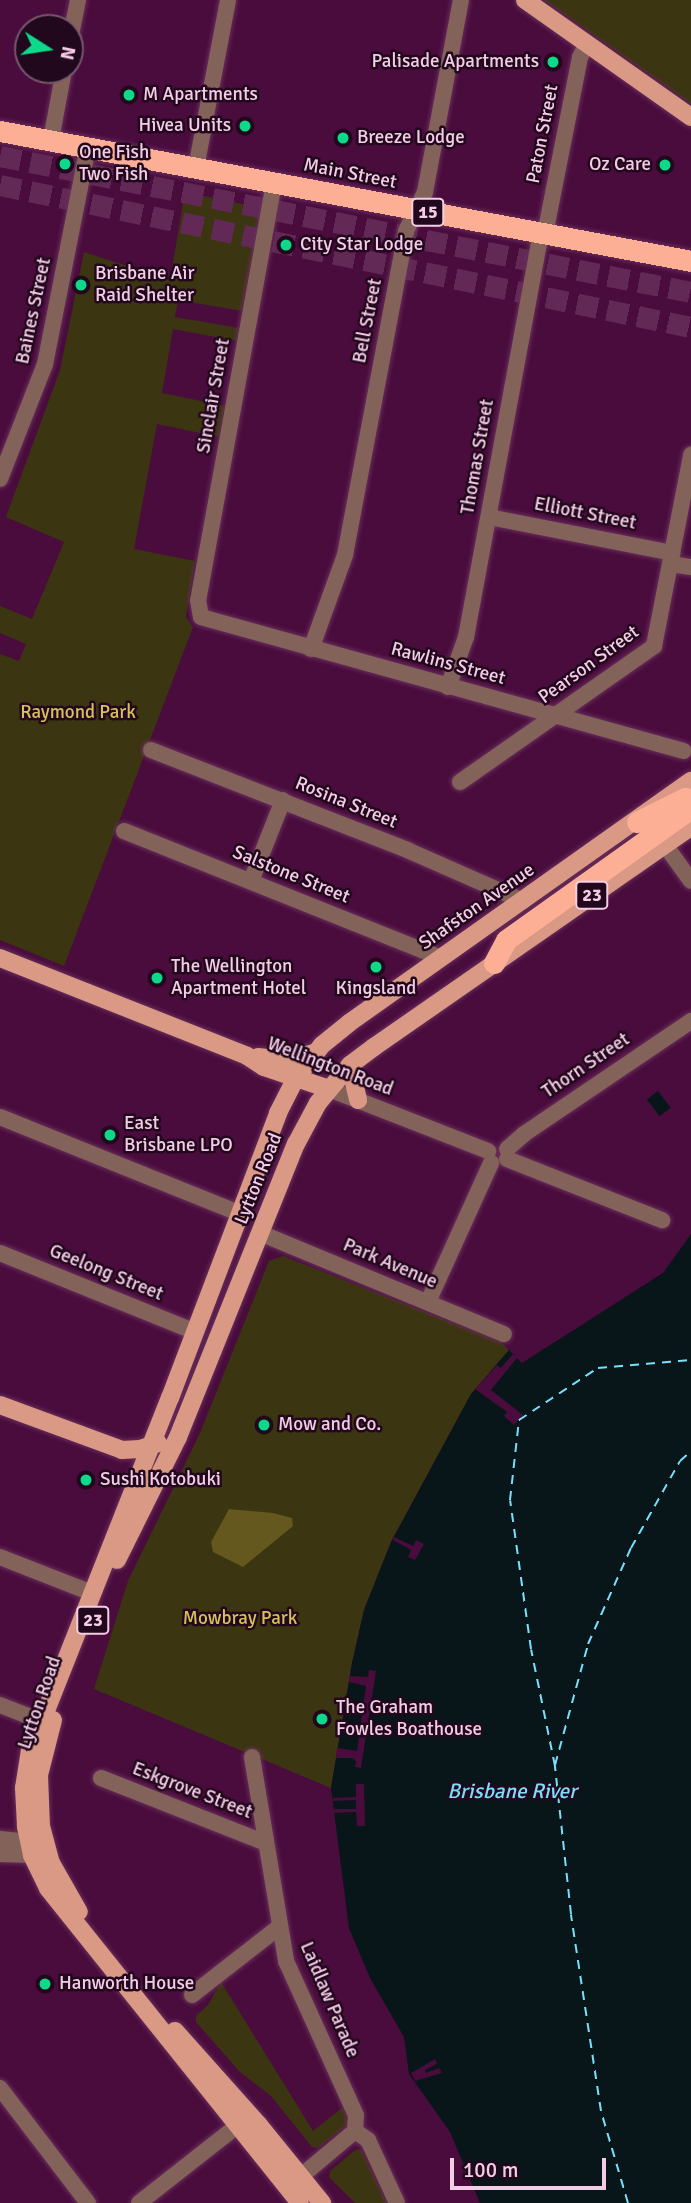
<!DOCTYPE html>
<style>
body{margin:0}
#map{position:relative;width:691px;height:2203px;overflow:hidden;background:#4a0c3d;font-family:Signika,sans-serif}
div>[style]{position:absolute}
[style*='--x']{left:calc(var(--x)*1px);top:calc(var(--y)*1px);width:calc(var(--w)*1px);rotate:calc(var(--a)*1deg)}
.green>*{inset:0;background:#3c3511}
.forest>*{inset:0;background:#64581e}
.water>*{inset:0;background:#081519;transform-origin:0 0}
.pier>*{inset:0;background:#4a0c3d}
.ferry>*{height:2px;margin-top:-1px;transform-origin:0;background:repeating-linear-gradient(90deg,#79dffb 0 9px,transparent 0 16px)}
.highway-tunnel>*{height:21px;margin-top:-10.5px;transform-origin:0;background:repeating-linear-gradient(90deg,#632956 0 21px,transparent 0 31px)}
.roads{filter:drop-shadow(0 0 2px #682f5b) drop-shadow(0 0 2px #682f5b)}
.minor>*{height:16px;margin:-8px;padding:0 8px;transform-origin:8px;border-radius:8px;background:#836359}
.major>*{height:18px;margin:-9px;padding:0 9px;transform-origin:9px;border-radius:9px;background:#da9985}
.highway>*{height:21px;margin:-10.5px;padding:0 10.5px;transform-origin:10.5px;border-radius:10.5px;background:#fdaf96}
.dots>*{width:19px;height:19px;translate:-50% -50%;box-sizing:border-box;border:4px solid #22081c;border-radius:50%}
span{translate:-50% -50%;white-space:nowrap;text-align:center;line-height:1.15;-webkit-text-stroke:5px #22081c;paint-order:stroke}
.shield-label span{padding:2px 5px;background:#22081c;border:2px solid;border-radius:5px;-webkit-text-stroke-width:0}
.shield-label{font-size:18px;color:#f3cde6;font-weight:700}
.poi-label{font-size:19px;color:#f3cde6}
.right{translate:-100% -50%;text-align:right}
.left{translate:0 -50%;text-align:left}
.street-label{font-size:19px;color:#f3cde6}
.park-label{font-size:19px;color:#d7c258}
.water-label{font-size:21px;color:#79dffb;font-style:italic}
.north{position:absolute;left:14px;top:14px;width:70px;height:70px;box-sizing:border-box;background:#22081c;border:2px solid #76576d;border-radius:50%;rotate:102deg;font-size:19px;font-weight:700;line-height:28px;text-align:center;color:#f3cde6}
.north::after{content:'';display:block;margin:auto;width:24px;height:32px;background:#0dd98a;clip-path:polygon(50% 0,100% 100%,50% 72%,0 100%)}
.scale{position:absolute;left:450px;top:2158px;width:156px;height:32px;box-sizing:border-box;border:4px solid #f3cde6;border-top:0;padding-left:9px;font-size:21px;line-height:24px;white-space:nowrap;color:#f3cde6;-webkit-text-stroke:5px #22081c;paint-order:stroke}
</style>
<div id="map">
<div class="green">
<div style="clip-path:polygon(543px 0,691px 0,691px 104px,571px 19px)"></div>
<div style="clip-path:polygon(185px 192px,261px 208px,242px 311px,178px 300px,175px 317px,239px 328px,237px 341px,173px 329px,162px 393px,225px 406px,219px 437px,157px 424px,134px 549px,195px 561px,186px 617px,193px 627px,64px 966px,0 940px,0 654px,19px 661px,26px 644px,0 633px,0 606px,32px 619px,64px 542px,6px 517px,60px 370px,84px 252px,170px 280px)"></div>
<div style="clip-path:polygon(283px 1256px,501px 1342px,509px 1350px,471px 1394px,391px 1542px,364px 1610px,352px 1663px,331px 1788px,94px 1689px,128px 1581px,200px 1433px,269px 1261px)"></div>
<div style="clip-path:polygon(221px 1982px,313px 2131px,343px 2107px,347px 2118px,346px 2126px,318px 2148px,312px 2147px,271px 2096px,240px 2072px,196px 2022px,196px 2016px,208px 2005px)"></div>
<div style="clip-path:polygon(360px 2149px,362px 2151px,387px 2203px,355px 2203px,329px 2177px,330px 2171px,355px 2150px)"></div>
</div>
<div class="forest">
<div style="clip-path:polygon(229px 1509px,273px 1513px,292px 1518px,293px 1526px,243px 1567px,213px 1552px,211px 1542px)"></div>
</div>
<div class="water">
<div style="left:658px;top:1091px;width:21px;height:14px;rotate:53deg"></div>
<div style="clip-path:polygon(691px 1234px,691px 2203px,480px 2203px,450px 2132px,409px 2074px,404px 2037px,370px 1978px,349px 1928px,331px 1788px,352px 1663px,364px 1610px,391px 1542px,471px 1394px,509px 1350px,522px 1363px,663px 1273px)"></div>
</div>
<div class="pier">
<div style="clip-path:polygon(513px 1354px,517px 1358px,491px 1390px,523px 1415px,514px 1425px,504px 1416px,507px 1412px,475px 1389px,497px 1365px,501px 1368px)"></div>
<div style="clip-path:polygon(394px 1537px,413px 1546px,416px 1540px,424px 1544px,415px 1560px,408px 1557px,411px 1550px,393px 1540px)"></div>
<div style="clip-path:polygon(369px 1670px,376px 1671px,361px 1768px,355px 1767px,356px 1761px,352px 1758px,336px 1758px,337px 1748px,357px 1751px,366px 1686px,349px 1682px,349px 1676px,368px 1677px)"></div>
<div style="clip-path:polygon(356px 1784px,364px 1784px,365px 1826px,357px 1826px,356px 1812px,334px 1813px,334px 1809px,356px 1809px,356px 1800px,333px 1801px,333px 1798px,356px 1797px)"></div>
<div style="clip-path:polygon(435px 2059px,437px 2064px,425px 2070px,426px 2073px,439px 2068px,442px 2073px,415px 2081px,411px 2073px)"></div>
</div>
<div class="ferry">
<div style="--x:555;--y:1765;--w:125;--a:-74.7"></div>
<div style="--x:588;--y:1644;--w:105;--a:-65.9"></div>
<div style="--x:631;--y:1548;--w:100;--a:-60.6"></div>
<div style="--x:680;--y:1461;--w:15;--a:-42"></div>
<div style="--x:628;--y:2203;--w:96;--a:-106.4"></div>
<div style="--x:601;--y:2111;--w:199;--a:-98.7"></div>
<div style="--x:571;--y:1914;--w:149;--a:-96.2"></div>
<div style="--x:555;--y:1766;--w:119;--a:-101.6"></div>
<div style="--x:531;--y:1649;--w:150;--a:-98"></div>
<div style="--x:510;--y:1500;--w:81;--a:-83.6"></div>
<div style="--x:519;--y:1420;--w:95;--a:-33.4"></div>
<div style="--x:598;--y:1368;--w:93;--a:-4.9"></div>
</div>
<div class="highway-tunnel">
<div style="--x:0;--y:156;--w:704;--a:11.13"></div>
<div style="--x:0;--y:185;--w:705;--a:11.61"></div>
</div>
<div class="roads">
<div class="minor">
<div style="--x:70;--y:40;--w:41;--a:-78.7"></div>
<div style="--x:51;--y:140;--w:71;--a:-79.5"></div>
<div style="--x:196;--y:168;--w:171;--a:-79.2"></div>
<div style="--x:274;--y:183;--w:424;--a:100.3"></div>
<div style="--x:198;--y:600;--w:17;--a:80"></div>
<div style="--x:201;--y:617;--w:501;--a:15.51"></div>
<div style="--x:545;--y:234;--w:180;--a:-78.8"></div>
<div style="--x:580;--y:57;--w:15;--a:-62"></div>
<div style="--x:0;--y:479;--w:123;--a:-68.6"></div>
<div style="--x:45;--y:364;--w:221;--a:-78.8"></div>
<div style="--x:489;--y:517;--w:187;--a:11.1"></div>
<div style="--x:671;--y:564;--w:20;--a:9"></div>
<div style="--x:311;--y:649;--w:100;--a:-70.1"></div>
<div style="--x:345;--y:555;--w:330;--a:-79.3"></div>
<div style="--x:406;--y:231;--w:43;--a:-64"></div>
<div style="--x:425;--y:192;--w:195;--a:-79.4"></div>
<div style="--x:448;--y:687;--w:53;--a:-70.2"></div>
<div style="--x:466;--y:637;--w:411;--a:-79.5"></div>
<div style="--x:151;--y:750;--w:275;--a:21.3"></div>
<div style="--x:407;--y:850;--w:127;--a:23.7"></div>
<div style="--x:460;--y:782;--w:237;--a:-35"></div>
<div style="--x:654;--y:646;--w:195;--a:-79"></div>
<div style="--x:124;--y:831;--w:341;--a:21.8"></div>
<div style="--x:665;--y:845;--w:44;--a:54.2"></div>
<div style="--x:251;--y:881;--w:87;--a:-68.4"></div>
<div style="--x:329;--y:1089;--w:171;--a:21.3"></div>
<div style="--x:0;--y:1117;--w:258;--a:21.9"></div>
<div style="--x:507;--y:1149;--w:23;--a:-41"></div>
<div style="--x:524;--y:1134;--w:202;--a:-34.1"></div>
<div style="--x:507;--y:1159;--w:167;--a:21.5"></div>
<div style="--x:260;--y:1233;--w:264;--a:22.5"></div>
<div style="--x:0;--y:1253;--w:211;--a:22"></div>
<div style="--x:428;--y:1302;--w:153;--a:-65.6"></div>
<div style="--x:0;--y:1557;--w:99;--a:21.4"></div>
<div style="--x:0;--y:1705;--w:44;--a:21.3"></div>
<div style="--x:252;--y:1757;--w:207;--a:80.5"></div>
<div style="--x:286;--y:1961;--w:169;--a:65.6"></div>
<div style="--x:356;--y:2115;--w:16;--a:94"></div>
<div style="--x:355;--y:2131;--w:16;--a:35"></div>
<div style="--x:368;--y:2140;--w:69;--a:65.3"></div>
<div style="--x:101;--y:1778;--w:177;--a:21.5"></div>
<div style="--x:0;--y:1839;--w:39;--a:6"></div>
<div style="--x:0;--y:1854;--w:32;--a:2"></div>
<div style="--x:192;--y:1995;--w:110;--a:-38"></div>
<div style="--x:0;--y:2088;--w:145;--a:52.6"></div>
<div style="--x:293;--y:2183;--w:81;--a:-40"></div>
<div style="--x:139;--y:2203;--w:125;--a:-38.2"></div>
</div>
<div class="major">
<div style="--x:525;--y:0;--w:203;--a:35.2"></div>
<div style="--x:0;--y:958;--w:266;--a:21.6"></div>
<div style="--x:247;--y:1056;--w:20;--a:33"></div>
<div style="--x:264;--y:1067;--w:69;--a:18.7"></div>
<div style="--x:258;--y:1057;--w:28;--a:6"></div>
<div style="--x:286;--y:1060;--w:30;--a:-14"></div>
<div style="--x:350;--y:1065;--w:36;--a:77"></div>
<div style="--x:0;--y:1405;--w:130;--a:20.2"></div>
<div style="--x:122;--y:1450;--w:18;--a:-3"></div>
<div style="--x:140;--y:1449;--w:19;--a:-18"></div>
<div style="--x:117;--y:1560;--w:137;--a:-63.6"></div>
<div style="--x:178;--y:1437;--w:316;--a:-68.1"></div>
<div style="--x:296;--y:1144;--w:47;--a:-61.8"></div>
<div style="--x:318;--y:1103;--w:50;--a:-49.9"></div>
<div style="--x:350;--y:1065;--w:30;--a:-37"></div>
<div style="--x:374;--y:1047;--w:386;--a:-34.8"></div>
<div style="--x:53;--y:1720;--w:57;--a:104.3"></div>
<div style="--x:39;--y:1775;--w:51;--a:87.8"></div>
<div style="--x:41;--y:1826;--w:38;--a:75"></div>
<div style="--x:51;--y:1863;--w:56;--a:60.3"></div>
<div style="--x:175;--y:2031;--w:125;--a:48.3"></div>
<div style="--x:258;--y:2124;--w:102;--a:51"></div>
<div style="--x:300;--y:2203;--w:403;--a:-128.7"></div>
<div style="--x:48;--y:1888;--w:37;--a:-116"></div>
<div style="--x:32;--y:1855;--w:30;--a:-102"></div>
<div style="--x:26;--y:1826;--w:38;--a:-93"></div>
<div style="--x:24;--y:1788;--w:37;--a:-81"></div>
<div style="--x:30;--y:1751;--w:380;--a:-68.4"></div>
<div style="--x:170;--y:1398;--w:305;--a:-69.2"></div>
<div style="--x:278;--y:1113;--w:39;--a:-63"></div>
<div style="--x:296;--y:1078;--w:42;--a:-51.8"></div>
<div style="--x:322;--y:1045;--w:35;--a:-39"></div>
<div style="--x:349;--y:1023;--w:419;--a:-35.3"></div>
</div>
<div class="highway">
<div style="--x:0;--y:131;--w:703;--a:10.65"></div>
<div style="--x:637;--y:822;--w:54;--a:-26.6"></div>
<div style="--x:494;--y:963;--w:26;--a:-62"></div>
<div style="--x:506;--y:940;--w:227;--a:-35.5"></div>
</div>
</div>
<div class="dots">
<div style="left:553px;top:62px;background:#0dd98a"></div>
<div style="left:129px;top:95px;background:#0dd98a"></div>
<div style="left:245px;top:126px;background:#0dd98a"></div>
<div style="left:343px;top:138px;background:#0dd98a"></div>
<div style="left:65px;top:164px;background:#0dd98a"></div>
<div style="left:665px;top:165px;background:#0dd98a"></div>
<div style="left:286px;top:245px;background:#0dd98a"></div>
<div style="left:81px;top:285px;background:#0dd98a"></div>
<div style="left:376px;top:967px;background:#0dd98a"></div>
<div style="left:157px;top:978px;background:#0dd98a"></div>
<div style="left:110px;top:1135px;background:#0dd98a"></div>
<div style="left:264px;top:1425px;background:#0dd98a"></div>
<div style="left:86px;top:1480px;background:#0dd98a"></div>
<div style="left:322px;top:1719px;background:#0dd98a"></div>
<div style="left:45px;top:1984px;background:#0dd98a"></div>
</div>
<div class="shield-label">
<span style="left:428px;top:212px">15</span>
<span style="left:592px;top:895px">23</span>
<span style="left:93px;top:1620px">23</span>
</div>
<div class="poi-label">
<span class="right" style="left:539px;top:62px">Palisade Apartments</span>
<span class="left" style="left:143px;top:95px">M Apartments</span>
<span class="right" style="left:231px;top:126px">Hivea Units</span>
<span class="left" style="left:357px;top:138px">Breeze Lodge</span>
<span class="left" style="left:79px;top:164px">One Fish<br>Two Fish</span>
<span class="right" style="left:651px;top:165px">Oz Care</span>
<span class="left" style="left:300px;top:245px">City Star Lodge</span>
<span class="left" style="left:95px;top:285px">Brisbane Air<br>Raid Shelter</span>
<span class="left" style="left:171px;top:978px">The Wellington<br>Apartment Hotel</span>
<span style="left:376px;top:989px">Kingsland</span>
<span class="left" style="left:124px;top:1135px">East<br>Brisbane LPO</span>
<span class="left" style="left:278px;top:1425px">Mow and Co.</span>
<span class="left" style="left:100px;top:1480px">Sushi Kotobuki</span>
<span class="left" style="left:336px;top:1719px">The Graham<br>Fowles Boathouse</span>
<span class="left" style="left:59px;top:1984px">Hanworth House</span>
</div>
<div class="street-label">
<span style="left:543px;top:134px;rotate:-79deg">Paton Street</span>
<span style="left:350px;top:174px;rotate:11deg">Main Street</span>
<span style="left:34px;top:311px;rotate:-78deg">Baines Street</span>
<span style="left:368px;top:321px;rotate:-79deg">Bell Street</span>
<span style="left:214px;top:396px;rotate:-80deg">Sinclair Street</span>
<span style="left:478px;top:457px;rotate:-80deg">Thomas Street</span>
<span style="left:585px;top:514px;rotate:11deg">Elliott Street</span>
<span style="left:448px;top:664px;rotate:15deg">Rawlins Street</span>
<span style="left:589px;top:665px;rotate:-36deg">Pearson Street</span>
<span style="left:346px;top:803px;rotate:22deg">Rosina Street</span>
<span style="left:291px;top:875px;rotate:22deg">Salstone Street</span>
<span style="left:477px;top:907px;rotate:-35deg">Shafston Avenue</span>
<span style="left:586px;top:1066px;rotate:-34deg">Thorn Street</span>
<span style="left:330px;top:1067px;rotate:21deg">Wellington Road</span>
<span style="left:259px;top:1179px;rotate:-68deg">Lytton Road</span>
<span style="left:390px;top:1264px;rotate:23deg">Park Avenue</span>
<span style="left:106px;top:1273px;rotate:22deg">Geelong Street</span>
<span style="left:40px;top:1703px;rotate:-71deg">Lytton Road</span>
<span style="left:192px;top:1791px;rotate:21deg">Eskgrove Street</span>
<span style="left:329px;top:2000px;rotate:67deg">Laidlaw Parade</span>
</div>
<div class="park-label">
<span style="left:78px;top:713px">Raymond Park</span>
<span style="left:240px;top:1619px">Mowbray Park</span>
</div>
<div class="water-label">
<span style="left:512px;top:1791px">Brisbane River</span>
</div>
<div class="north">N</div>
<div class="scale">100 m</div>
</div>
